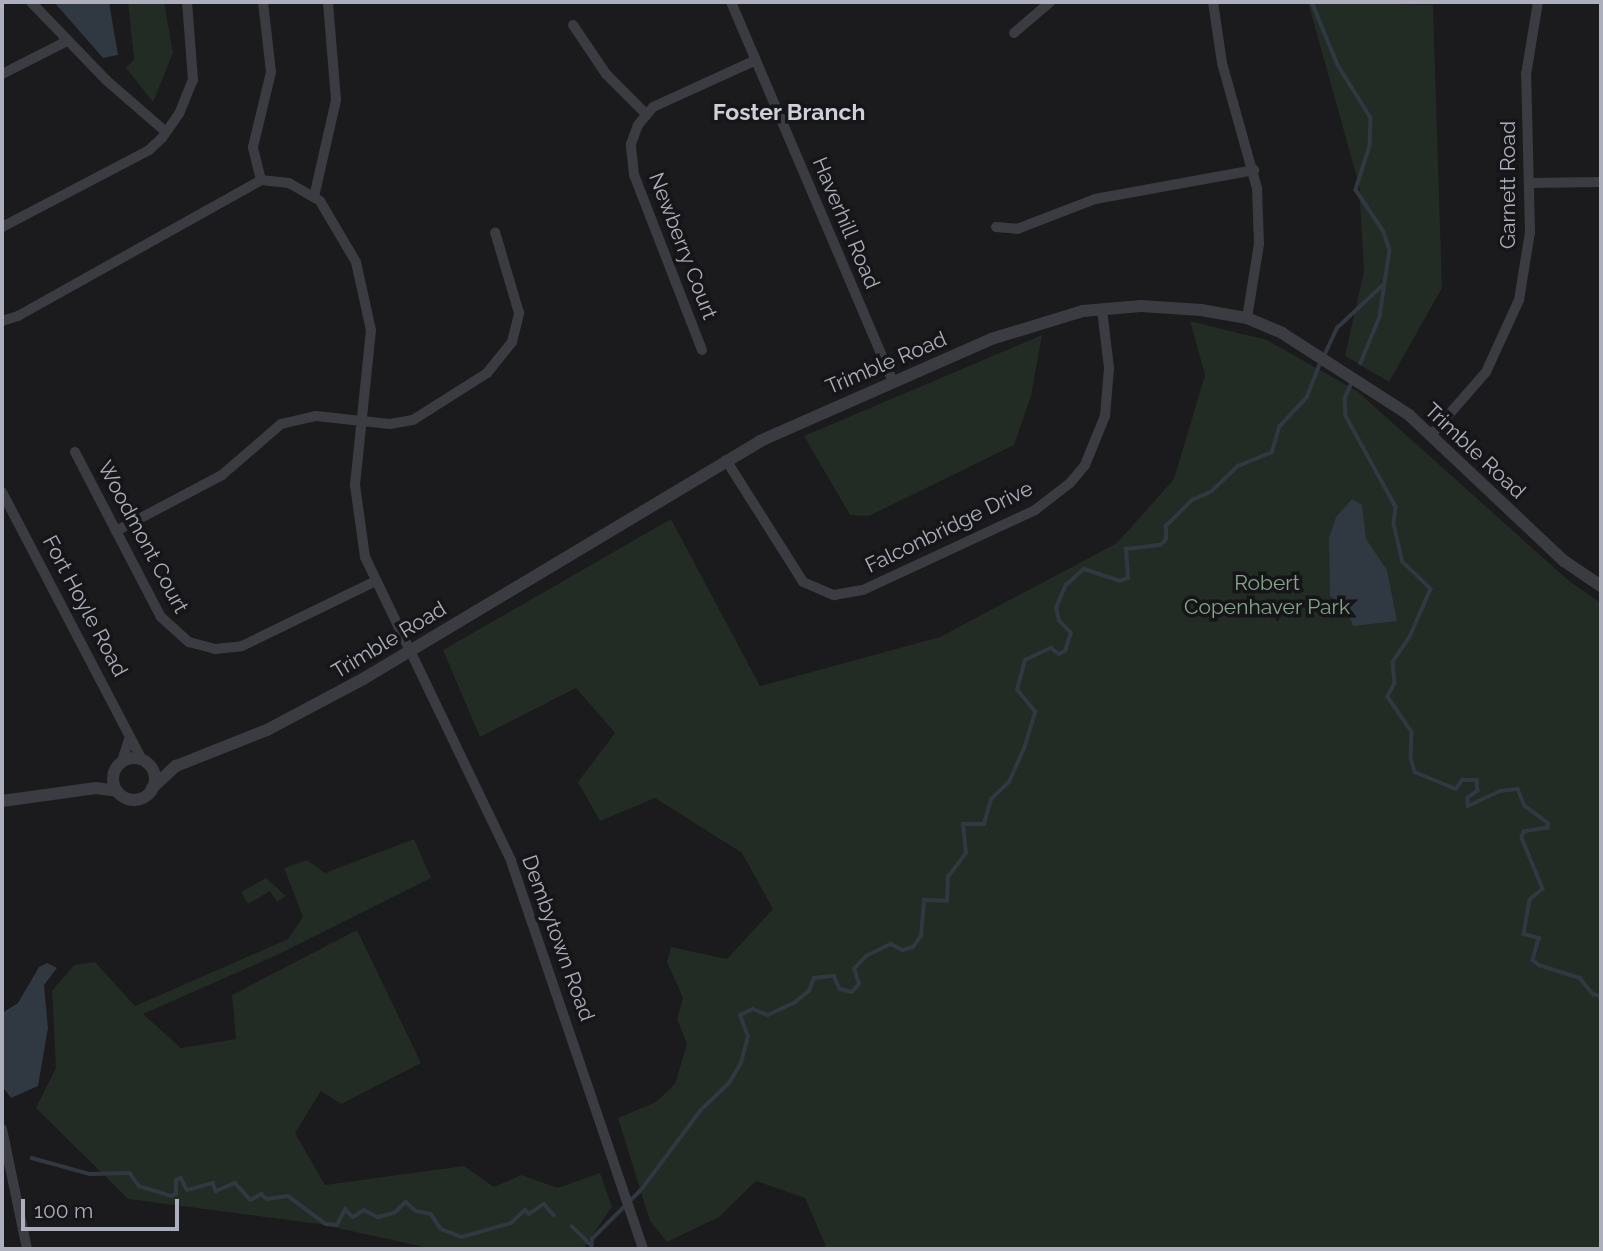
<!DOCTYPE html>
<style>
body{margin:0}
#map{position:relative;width:1603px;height:1251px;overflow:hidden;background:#1b1a1d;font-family:Raleway,sans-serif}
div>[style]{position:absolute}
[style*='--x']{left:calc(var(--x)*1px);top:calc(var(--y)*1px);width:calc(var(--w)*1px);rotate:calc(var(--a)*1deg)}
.green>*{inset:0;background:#222b24}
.water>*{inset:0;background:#303841}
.stream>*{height:3.5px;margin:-1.75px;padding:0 1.75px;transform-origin:1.75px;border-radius:1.75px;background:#303841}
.minor>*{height:10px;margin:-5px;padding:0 5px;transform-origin:5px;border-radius:5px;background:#3b3c42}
.tertiary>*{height:12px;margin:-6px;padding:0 6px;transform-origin:6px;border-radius:6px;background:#3b3c42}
.tertiary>.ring{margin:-6px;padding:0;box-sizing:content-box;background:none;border:12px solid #3b3c42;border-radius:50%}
span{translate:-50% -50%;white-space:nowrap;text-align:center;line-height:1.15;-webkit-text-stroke:7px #161518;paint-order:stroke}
.street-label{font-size:21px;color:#adb0bc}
.park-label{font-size:21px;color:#85a68b}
.neighbourhood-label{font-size:23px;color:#ced0d8;font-weight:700}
.frame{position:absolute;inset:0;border:4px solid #adb0bc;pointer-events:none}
.scale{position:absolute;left:21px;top:1199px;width:158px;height:32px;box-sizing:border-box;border:4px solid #adb0bc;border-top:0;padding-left:9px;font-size:21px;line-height:24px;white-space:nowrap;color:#adb0bc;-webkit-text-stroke:5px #161518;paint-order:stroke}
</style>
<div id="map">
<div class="green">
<div style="clip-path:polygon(128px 2px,164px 2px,173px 53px,153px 102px,126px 68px,134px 59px)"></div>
<div style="clip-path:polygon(1308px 2px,1433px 5px,1442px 288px,1389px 382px,1345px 356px,1364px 271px,1359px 185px)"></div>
<div style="clip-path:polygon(1190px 321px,1267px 340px,1357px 391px,1569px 581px,1601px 603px,1601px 1249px,827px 1249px,805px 1198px,756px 1181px,719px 1217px,667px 1242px,650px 1221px,618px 1118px,656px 1102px,675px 1084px,687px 1044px,677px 1019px,683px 998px,667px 962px,671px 947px,727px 959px,773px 909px,742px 853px,655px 798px,600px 821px,578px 782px,615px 733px,576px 688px,480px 737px,443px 650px,671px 519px,760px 686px,940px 637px,1117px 543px,1174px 479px,1205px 375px)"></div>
<div style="clip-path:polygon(1042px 335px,1031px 396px,1014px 445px,869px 516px,850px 515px,804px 436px)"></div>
<div style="clip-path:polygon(414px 839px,431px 878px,277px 955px,143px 1014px,181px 1048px,236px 1039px,232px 995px,357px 930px,421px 1063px,341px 1104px,321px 1091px,295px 1133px,325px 1185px,464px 1166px,494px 1187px,521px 1175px,558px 1188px,600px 1173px,612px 1207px,583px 1249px,433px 1249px,319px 1224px,128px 1199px,36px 1108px,56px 1068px,52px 991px,74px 965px,95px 962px,135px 1006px,288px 939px,303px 917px,284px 868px,307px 860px,325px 873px)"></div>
<div style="clip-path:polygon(266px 878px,286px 896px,277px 902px,270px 891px,248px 904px,241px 892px)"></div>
</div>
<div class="water">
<div style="clip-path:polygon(54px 2px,109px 2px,118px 55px,103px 58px)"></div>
<div style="clip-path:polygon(1352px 499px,1362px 505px,1366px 539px,1387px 570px,1397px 621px,1353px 626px,1346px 606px,1330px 596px,1329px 538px,1336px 517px)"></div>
<div style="clip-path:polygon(47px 963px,57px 968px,44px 985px,48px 1028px,38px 1086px,11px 1098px,2px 1086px,2px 1013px,18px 1003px,39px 967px)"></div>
</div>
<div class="stream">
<div style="--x:1312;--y:2;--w:68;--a:67.6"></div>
<div style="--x:1338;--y:65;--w:62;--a:58.1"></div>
<div style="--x:1371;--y:118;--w:28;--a:92"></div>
<div style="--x:1370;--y:146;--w:46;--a:107.7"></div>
<div style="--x:1356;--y:190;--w:50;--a:56.3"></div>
<div style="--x:1384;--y:232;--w:19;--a:72"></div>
<div style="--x:1390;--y:250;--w:68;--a:98.5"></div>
<div style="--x:1380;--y:317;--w:50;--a:112.4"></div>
<div style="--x:1324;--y:356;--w:31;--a:-65"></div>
<div style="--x:1337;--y:328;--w:64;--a:-43.1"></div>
<div style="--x:1352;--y:383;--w:17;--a:114"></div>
<div style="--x:1345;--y:399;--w:17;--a:87"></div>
<div style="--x:1346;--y:416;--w:104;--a:61.2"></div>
<div style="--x:1396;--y:507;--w:17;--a:97"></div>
<div style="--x:1394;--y:524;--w:39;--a:77"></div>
<div style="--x:1403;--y:562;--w:39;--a:44"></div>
<div style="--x:1431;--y:589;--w:52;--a:113.6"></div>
<div style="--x:1410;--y:637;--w:30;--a:124"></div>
<div style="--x:1393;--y:662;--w:21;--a:85"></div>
<div style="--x:1395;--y:683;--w:16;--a:117"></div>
<div style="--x:1388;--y:697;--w:42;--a:55.6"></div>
<div style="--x:1412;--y:732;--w:26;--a:92"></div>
<div style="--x:1411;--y:758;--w:15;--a:74"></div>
<div style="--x:1415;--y:772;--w:44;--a:22.5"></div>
<div style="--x:1456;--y:789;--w:11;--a:-56"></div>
<div style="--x:1462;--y:780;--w:15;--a:0"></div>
<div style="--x:1477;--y:780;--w:11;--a:85"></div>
<div style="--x:1478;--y:791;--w:12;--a:145"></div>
<div style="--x:1468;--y:798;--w:8;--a:90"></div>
<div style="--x:1468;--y:806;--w:35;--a:-25"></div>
<div style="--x:1500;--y:791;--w:18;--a:-6"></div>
<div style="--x:1518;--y:789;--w:18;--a:68"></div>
<div style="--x:1525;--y:806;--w:29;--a:36"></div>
<div style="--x:1548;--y:823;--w:5;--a:90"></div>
<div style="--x:1548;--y:828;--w:24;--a:171"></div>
<div style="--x:1524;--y:832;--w:6;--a:108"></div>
<div style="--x:1522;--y:838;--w:55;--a:67.6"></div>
<div style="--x:1543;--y:889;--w:17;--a:140"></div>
<div style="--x:1530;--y:900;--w:35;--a:100"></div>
<div style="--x:1524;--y:934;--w:16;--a:15"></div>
<div style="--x:1539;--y:938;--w:23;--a:105"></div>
<div style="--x:1533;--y:960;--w:8;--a:40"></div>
<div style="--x:1539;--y:965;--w:43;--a:17.6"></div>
<div style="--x:1580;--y:978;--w:21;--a:51"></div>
<div style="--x:1593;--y:994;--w:8;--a:14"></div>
<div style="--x:32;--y:1158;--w:60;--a:15.4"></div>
<div style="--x:90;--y:1174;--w:40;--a:-1.4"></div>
<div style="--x:130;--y:1173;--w:16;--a:55"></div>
<div style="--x:139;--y:1186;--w:34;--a:17"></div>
<div style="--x:171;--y:1196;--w:5;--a:-22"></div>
<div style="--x:176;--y:1194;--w:14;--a:-90"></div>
<div style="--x:176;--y:1180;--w:5;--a:-22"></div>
<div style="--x:181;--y:1178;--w:13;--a:63"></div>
<div style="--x:187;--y:1190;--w:27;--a:-15"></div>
<div style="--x:213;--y:1183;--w:9;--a:69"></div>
<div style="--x:216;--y:1191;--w:21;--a:-23"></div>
<div style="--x:235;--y:1183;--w:23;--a:47"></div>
<div style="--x:251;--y:1200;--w:12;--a:-31"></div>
<div style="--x:261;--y:1194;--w:8;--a:40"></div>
<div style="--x:267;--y:1199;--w:21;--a:-8"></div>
<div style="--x:288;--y:1196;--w:47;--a:36.4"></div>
<div style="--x:326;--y:1224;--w:11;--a:5"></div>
<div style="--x:337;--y:1225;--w:18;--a:-63"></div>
<div style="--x:345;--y:1209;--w:11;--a:45"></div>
<div style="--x:353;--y:1217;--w:13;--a:-32"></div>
<div style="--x:364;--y:1210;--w:16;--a:27"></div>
<div style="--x:378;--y:1217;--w:16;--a:-14"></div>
<div style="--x:394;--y:1213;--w:16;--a:-43"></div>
<div style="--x:406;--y:1202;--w:13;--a:42"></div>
<div style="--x:416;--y:1211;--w:15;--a:11"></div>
<div style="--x:431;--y:1214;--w:18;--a:56"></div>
<div style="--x:441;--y:1229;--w:22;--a:21"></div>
<div style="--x:462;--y:1237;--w:51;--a:-15.9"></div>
<div style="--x:511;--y:1223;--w:19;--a:-43"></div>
<div style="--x:525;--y:1210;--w:6;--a:45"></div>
<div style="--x:529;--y:1214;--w:18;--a:-34"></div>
<div style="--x:544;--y:1204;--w:15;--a:48"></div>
<div style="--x:572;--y:1226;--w:24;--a:45"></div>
<div style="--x:591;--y:1249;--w:10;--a:-84"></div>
<div style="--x:592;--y:1239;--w:69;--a:-45"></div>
<div style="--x:641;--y:1190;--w:99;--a:-53.2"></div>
<div style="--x:700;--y:1111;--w:40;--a:-44"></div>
<div style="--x:729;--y:1083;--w:23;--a:-59"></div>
<div style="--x:741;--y:1063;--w:27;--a:-75"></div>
<div style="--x:748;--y:1037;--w:23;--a:-110"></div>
<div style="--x:740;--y:1015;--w:14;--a:-25"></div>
<div style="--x:753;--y:1009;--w:16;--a:22"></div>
<div style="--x:768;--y:1015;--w:29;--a:-25"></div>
<div style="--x:794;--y:1003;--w:19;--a:-39"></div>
<div style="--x:809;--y:991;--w:14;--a:-69"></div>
<div style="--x:814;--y:978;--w:20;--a:-6"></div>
<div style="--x:834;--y:976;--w:14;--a:65"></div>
<div style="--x:840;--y:989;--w:12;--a:14"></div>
<div style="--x:852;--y:992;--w:11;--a:-49"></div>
<div style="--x:859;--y:984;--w:16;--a:-108"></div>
<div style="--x:854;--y:969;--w:18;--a:-47"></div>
<div style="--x:866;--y:956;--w:28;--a:-26"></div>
<div style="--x:891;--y:944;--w:13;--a:27"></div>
<div style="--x:903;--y:950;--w:10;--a:-17"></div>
<div style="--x:913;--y:947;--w:14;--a:-54"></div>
<div style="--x:921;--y:936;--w:36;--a:-85"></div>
<div style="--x:924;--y:900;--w:23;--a:2"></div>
<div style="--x:947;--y:901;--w:24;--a:-88"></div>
<div style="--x:948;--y:877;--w:30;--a:-53"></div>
<div style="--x:966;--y:853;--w:29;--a:-96"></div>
<div style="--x:963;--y:824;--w:21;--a:0"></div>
<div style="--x:984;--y:824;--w:26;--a:-74"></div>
<div style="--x:991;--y:799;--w:25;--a:-43"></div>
<div style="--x:1009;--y:782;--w:36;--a:-66"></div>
<div style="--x:1024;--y:749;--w:39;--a:-73"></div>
<div style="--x:1035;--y:712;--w:28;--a:-129"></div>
<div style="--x:1017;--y:690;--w:31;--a:-75"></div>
<div style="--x:1025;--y:660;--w:29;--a:-25"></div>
<div style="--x:1051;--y:648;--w:10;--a:37"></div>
<div style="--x:1059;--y:654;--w:7;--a:-27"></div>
<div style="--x:1065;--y:651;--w:19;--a:-72"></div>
<div style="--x:1071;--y:633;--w:17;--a:-135"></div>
<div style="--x:1059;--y:621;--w:13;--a:-103"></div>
<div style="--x:1056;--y:608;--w:25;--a:-67"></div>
<div style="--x:1066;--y:585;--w:24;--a:-42"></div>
<div style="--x:1084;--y:569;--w:38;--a:18"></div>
<div style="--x:1120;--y:581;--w:9;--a:-21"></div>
<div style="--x:1128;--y:578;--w:29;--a:-94"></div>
<div style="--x:1126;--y:549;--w:35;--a:-7"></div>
<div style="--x:1161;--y:545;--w:8;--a:-50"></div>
<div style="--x:1166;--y:539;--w:13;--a:-90"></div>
<div style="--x:1166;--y:526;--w:37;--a:-45"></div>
<div style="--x:1192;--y:500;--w:22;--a:-24"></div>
<div style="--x:1212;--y:491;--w:36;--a:-44"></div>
<div style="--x:1238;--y:466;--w:37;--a:-22"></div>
<div style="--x:1272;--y:452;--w:26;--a:-74"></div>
<div style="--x:1279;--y:427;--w:41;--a:-47"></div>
<div style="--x:1307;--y:397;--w:36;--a:-69"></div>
</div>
<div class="minor">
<div style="--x:31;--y:2;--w:108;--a:46.1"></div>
<div style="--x:106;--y:80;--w:79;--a:40.9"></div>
<div style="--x:731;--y:2;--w:412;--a:66.9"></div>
<div style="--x:1213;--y:2;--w:62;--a:81.6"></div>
<div style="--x:1222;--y:63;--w:130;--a:74.4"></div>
<div style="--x:1257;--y:188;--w:56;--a:88"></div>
<div style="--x:1259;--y:244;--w:75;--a:99.2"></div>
<div style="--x:573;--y:25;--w:59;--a:56"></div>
<div style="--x:606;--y:74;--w:57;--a:45"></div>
<div style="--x:1014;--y:33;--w:48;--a:-40.7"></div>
<div style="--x:2;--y:74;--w:73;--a:-26.9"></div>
<div style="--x:1526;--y:75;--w:74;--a:-80.7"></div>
<div style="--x:261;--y:180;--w:28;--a:6"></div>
<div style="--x:289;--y:183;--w:36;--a:30"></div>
<div style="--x:320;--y:201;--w:71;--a:59.5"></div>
<div style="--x:356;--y:262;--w:70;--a:77.6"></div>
<div style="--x:371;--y:330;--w:156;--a:95.9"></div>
<div style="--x:355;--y:485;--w:73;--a:82.1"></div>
<div style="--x:365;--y:557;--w:337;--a:64.3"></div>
<div style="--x:511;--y:861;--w:410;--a:71.2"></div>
<div style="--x:1529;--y:183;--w:72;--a:-0.8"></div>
<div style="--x:314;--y:197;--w:99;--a:-77.2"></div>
<div style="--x:336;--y:100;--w:98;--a:-94.7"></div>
<div style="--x:2;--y:227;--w:166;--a:-27.6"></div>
<div style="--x:149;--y:150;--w:18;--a:-43"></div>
<div style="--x:162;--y:138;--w:29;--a:-55"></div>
<div style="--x:179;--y:114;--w:37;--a:-68"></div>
<div style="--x:193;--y:80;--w:78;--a:-94.4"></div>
<div style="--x:996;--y:227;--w:21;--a:5"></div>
<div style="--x:1017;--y:229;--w:84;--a:-21"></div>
<div style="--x:1095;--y:199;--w:162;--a:-10.3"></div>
<div style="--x:2;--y:321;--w:17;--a:-17"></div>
<div style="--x:18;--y:316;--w:278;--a:-29.2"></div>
<div style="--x:261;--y:180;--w:34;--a:-104"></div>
<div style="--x:253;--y:147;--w:77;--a:-76.5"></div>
<div style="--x:271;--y:72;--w:70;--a:-96.5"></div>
<div style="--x:702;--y:350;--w:188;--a:-111.2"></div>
<div style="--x:634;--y:175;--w:31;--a:-96"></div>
<div style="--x:631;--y:144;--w:20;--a:-70"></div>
<div style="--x:638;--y:125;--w:23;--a:-50"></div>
<div style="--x:653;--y:107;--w:113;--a:-24.5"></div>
<div style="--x:1431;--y:435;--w:84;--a:-48.9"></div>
<div style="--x:1486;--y:372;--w:79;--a:-65.4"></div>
<div style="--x:1519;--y:300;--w:69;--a:-80.8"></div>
<div style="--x:1530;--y:232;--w:159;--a:-91.4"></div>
<div style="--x:75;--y:452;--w:186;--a:62.5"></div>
<div style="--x:161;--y:617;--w:38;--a:42"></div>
<div style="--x:189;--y:642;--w:27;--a:15"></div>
<div style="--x:215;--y:649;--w:27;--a:-6"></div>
<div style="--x:242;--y:646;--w:147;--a:-25.9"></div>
<div style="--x:726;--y:460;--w:144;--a:57.7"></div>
<div style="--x:803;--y:582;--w:34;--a:23"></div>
<div style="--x:834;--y:595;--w:29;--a:-10"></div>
<div style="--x:863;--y:590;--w:190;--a:-24.9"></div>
<div style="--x:1035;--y:510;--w:44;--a:-37.6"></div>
<div style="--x:1070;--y:483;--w:23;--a:-50"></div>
<div style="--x:1085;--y:465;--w:53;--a:-67.8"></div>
<div style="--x:1105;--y:416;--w:48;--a:-85.2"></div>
<div style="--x:1109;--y:368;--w:59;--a:-96.8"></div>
<div style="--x:2;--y:492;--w:302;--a:62.4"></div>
<div style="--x:116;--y:531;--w:120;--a:-27.8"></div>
<div style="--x:222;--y:475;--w:78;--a:-40.8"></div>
<div style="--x:281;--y:424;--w:36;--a:-13"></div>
<div style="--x:316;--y:416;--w:74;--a:6.2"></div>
<div style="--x:390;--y:424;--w:23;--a:-10"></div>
<div style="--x:413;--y:420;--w:88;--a:-32.4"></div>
<div style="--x:487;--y:373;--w:40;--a:-51"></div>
<div style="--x:512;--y:342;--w:30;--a:-76"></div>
<div style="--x:519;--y:313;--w:84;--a:-106.5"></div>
<div style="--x:122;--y:761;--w:22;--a:-72"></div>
<div style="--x:2;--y:1129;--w:123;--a:78.2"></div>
</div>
<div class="tertiary">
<div class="ring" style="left:113px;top:758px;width:30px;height:30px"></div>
<div style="--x:152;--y:788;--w:33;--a:-43"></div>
<div style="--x:176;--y:766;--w:98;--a:-21.6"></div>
<div style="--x:267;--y:730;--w:109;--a:-28"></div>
<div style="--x:363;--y:679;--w:463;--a:-30.9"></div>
<div style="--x:760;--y:441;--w:253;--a:-23.8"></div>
<div style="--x:991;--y:339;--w:96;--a:-16.9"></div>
<div style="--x:1083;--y:311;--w:58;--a:-4.9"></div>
<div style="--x:1141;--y:306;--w:60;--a:3.8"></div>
<div style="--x:1201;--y:310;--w:47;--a:9.9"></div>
<div style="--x:1247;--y:318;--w:38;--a:23"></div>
<div style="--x:1282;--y:333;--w:151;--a:32.8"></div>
<div style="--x:1409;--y:415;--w:213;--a:43.3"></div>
<div style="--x:1564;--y:561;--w:45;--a:34"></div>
<div style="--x:2;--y:801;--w:95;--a:-7.9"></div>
<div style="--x:96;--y:788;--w:21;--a:8"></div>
</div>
<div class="street-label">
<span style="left:1508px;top:185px;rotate:-90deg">Garnett Road</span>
<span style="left:846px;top:223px;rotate:67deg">Haverhill Road</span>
<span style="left:683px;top:246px;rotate:69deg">Newberry Court</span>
<span style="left:886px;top:363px;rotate:-23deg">Trimble Road</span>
<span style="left:1475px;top:451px;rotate:43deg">Trimble Road</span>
<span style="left:949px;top:527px;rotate:-26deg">Falconbridge Drive</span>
<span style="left:143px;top:537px;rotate:62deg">Woodmont Court</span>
<span style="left:85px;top:606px;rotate:62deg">Fort Hoyle Road</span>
<span style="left:389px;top:640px;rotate:-31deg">Trimble Road</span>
<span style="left:558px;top:938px;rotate:70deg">Dembytown Road</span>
</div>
<div class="park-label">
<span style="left:1267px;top:595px">Robert<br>Copenhaver Park</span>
</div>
<div class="neighbourhood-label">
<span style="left:789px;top:112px">Foster Branch</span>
</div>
<div class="frame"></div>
<div class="scale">100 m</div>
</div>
